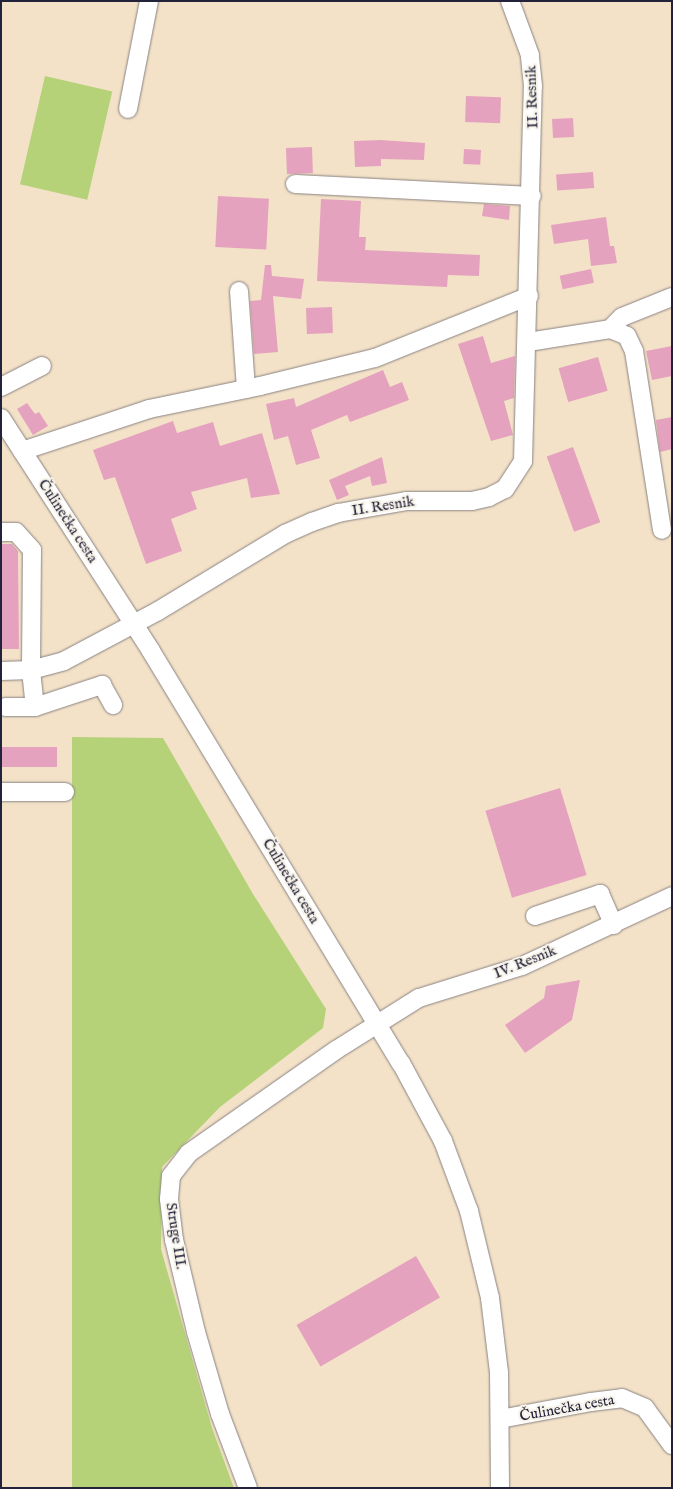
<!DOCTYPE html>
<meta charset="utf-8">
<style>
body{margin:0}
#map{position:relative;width:673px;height:1489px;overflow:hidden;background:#f3e2c8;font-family:"IM FELL English",serif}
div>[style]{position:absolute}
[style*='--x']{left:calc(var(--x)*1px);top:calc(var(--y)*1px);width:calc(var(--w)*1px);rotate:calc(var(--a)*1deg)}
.green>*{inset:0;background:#b5d279;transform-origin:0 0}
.building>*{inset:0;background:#e5a2be;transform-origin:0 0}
.roads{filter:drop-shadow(0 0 1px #8a8282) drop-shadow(0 0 1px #8a8282)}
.minor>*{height:18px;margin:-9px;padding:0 9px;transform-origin:9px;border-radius:9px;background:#fff}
span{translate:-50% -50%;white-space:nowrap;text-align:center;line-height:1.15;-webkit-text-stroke:4px #f7f3e8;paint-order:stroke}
.street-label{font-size:15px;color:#22223b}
.frame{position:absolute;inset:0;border:2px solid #22223b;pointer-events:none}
</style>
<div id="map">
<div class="green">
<div style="left:45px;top:76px;width:69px;height:111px;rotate:13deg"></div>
<div style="clip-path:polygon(72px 737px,163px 738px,253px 894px,326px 1009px,323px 1028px,220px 1107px,162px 1167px,161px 1249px,212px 1428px,234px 1488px,72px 1488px)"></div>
</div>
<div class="building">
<div style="left:466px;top:96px;width:35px;height:26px;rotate:2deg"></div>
<div style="left:573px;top:118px;width:19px;height:21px;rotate:87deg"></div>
<div style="clip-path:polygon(380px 140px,425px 143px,424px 160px,381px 159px,381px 166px,355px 167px,354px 141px)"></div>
<div style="left:312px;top:147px;width:26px;height:26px;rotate:88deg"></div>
<div style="left:464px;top:149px;width:17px;height:15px;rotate:3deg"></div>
<div style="left:593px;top:172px;width:16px;height:37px;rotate:86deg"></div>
<div style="left:218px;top:196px;width:51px;height:51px;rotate:3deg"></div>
<div style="clip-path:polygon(321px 199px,361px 201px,359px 237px,366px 237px,365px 250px,480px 255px,479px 276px,448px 275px,447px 287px,317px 281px)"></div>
<div style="clip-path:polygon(484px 204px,510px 206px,509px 220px,482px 216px)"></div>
<div style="clip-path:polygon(606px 217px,610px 246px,614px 246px,617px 263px,591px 266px,588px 239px,554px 244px,551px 225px)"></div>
<div style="clip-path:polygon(265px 265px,271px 265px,272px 276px,304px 279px,301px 299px,273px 296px,278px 352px,254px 354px,250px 301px,261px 300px)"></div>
<div style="left:591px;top:269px;width:14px;height:32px;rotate:78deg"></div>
<div style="left:332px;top:307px;width:26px;height:26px;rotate:88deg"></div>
<div style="clip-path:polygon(483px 336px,491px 363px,515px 356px,514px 398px,504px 401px,513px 435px,491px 441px,458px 344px)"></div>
<div style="clip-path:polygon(672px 346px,672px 376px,652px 380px,646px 351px)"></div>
<div style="left:598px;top:357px;width:35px;height:41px;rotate:74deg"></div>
<div style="clip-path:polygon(383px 370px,390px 387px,402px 382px,409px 400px,350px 422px,347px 415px,311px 430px,320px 458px,296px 465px,288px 436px,274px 440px,266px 404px,294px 398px,296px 407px)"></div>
<div style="clip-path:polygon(27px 403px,35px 414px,39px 412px,48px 426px,33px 435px,17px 409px)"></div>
<div style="clip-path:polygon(672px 417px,672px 449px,660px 452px,656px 420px)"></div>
<div style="clip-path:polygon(173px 421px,177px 433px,213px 422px,220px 446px,262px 433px,280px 494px,251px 498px,247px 478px,191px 492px,197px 509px,171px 519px,182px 551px,146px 564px,115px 477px,104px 480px,93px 450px)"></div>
<div style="left:573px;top:447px;width:80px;height:28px;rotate:70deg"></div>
<div style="clip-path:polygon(382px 457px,387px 483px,372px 486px,370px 476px,345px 486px,349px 495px,337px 500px,329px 480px)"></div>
<div style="clip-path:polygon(1px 544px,12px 544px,18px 551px,19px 649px,1px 649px)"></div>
<div style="left:1px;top:747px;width:56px;height:20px"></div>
<div style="left:560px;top:788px;width:91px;height:78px;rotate:73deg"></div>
<div style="clip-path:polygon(580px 980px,572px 1020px,525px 1053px,505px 1025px,544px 998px,546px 986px)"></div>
<div style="left:416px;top:1256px;width:48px;height:138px;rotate:60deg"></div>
</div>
<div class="roads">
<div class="minor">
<div style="--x:128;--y:109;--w:110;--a:-79"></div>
<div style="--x:295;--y:184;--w:237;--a:2.9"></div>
<div style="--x:239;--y:291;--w:98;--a:85.9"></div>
<div style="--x:610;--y:329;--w:18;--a:22"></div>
<div style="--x:627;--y:336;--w:17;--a:65"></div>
<div style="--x:634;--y:351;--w:181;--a:81.1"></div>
<div style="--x:528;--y:342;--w:83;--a:-9"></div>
<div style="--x:610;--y:329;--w:17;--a:-45"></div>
<div style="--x:622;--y:317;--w:54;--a:-21.8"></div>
<div style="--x:1;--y:387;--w:46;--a:-27.1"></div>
<div style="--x:1;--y:418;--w:277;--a:57.2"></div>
<div style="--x:151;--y:651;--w:482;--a:58.8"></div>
<div style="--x:401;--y:1063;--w:89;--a:61.7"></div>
<div style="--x:443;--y:1141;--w:75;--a:69.6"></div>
<div style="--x:469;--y:1211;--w:89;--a:76.4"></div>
<div style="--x:490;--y:1298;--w:75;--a:83.1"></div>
<div style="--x:499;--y:1372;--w:116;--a:89.5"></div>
<div style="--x:22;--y:451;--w:134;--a:-18.3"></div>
<div style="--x:149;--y:409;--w:113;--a:-11.7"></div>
<div style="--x:260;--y:386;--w:118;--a:-13.7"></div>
<div style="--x:375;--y:358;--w:166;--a:-21.9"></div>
<div style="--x:1;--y:532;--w:15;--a:0"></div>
<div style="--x:16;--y:532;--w:24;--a:48"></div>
<div style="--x:32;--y:550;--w:120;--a:90.5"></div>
<div style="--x:31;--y:670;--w:37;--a:84"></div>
<div style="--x:1;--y:671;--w:30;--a:-2"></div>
<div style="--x:31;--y:670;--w:34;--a:-15"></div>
<div style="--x:64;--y:661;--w:106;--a:-28"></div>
<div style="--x:158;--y:611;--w:149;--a:-31.2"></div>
<div style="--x:285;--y:534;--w:30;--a:-24"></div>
<div style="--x:312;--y:522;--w:28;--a:-19"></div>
<div style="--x:338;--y:513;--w:69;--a:-10"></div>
<div style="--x:406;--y:501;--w:66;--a:0"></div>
<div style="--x:472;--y:501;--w:17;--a:-13"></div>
<div style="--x:489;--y:497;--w:18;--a:-27"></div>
<div style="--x:505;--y:489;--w:33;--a:-57"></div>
<div style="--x:523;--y:461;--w:375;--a:-88.5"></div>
<div style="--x:533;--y:86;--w:31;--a:-96"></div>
<div style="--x:530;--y:55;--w:58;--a:-110.3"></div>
<div style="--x:5;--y:707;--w:30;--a:0"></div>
<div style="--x:35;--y:707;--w:71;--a:-18.2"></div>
<div style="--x:102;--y:685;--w:23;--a:61"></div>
<div style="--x:1;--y:792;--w:64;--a:0"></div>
<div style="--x:535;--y:916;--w:69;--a:-18.7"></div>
<div style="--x:600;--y:894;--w:34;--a:66"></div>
<div style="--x:500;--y:1419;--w:93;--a:-10.6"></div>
<div style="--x:591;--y:1402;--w:31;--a:-7"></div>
<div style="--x:622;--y:1398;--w:25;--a:23"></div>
<div style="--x:645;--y:1408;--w:46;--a:53.9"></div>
<div style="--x:248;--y:1488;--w:79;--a:-110.7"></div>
<div style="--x:220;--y:1414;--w:85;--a:-106.3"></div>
<div style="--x:196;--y:1332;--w:95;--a:-103.4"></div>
<div style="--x:174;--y:1240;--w:41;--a:-97"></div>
<div style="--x:169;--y:1199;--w:23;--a:-85"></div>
<div style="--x:171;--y:1176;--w:29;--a:-52"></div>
<div style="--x:189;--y:1153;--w:179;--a:-35"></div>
<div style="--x:336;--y:1050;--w:98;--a:-32.1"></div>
<div style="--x:419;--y:998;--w:108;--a:-17.3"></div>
<div style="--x:522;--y:966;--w:166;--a:-25"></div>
</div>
</div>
<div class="street-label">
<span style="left:532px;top:97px;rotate:-92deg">II. Resnik</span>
<span style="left:383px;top:506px;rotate:-9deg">II. Resnik</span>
<span style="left:68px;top:521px;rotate:57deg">Čulinečka cesta</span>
<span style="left:291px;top:881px;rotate:59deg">Čulinečka cesta</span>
<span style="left:525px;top:962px;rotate:-22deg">IV. Resnik</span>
<span style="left:176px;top:1236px;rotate:81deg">Struge III.</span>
<span style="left:567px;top:1408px;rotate:-10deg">Čulinečka cesta</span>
</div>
<div class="frame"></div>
</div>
